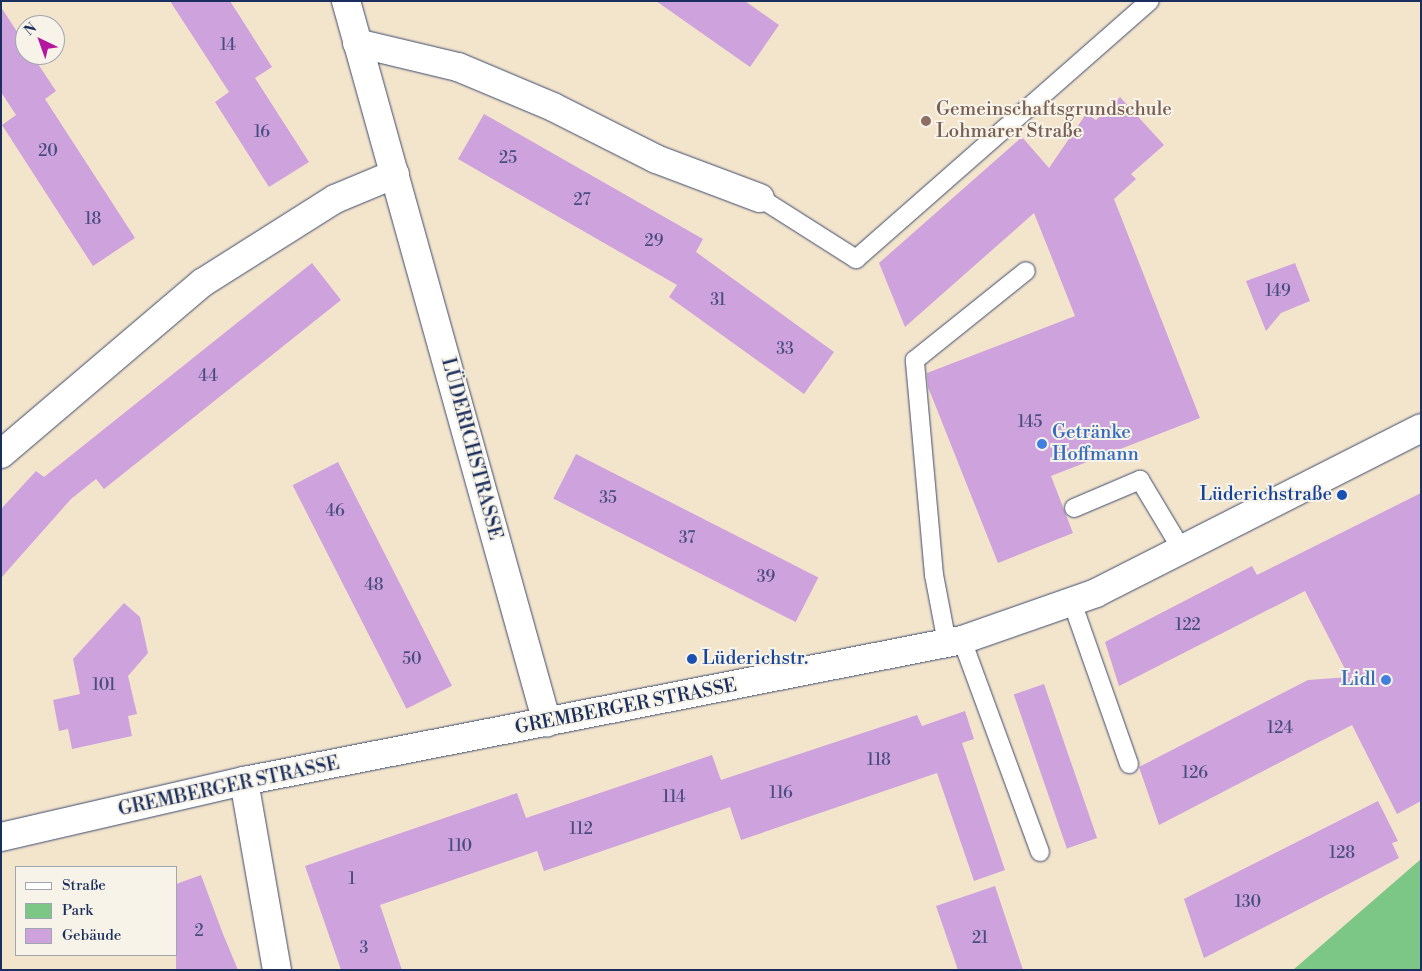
<!DOCTYPE html>
<meta charset="utf-8">
<style>
body{margin:0}
#map{position:relative;width:1422px;height:971px;overflow:hidden;background:#f3e4cc;font-family:"Libre Bodoni",serif}
div>[style]{position:absolute}
[style*='--x']{left:calc(var(--x)*1px);top:calc(var(--y)*1px);width:calc(var(--w)*1px);rotate:calc(var(--a)*1deg)}
.green>*{inset:0;background:#7cc785}
.building>*{inset:0;background:#cea3dd;transform-origin:0 0}
.roads{filter:drop-shadow(0 0 1px #3b4a6e) drop-shadow(0 0 1px #3b4a6e)}
.lane>*{height:18px;margin:-9px;padding:0 9px;transform-origin:9px;border-radius:9px;background:#fff}
.street>*{height:28px;margin:-14px;padding:0 14px;transform-origin:14px;border-radius:14px;background:#fff}
.secondary>*{height:28px;margin:-14px;padding:0 14px;transform-origin:14px;border-radius:14px;background:#fff}
.dots>*{width:14px;height:14px;translate:-50% -50%;box-sizing:border-box;border:2px solid #f7f3e8;border-radius:50%}
span{translate:-50% -50%;white-space:nowrap;text-align:center;line-height:1.15;-webkit-text-stroke:4px #f7f3e8;paint-order:stroke}
.number-label{font-size:16px;color:#484c7e}
.number-label span{-webkit-text-stroke-width:0}
.education-label{font-size:19px;color:#785e54}
.left{translate:0 -50%;text-align:left}
.shop-label{font-size:19px;color:#366cbe}
.right{translate:-100% -50%;text-align:right}
.street-label{font-size:19px;color:#1b2f5e}
.transit-label{font-size:19px;color:#164399}
.frame{position:absolute;inset:0;border:2px solid #1b2f5e;pointer-events:none}
.legend{position:absolute;left:15px;top:866px;width:162px;height:90px;box-sizing:border-box;background:#f7f3e8;border:1px solid #9fa5b1;margin:0;padding:6px 9px;list-style:none;font-size:15px;color:#1b2f5e}
.legend li{display:flex;align-items:center;gap:10px;height:25px}
.legend b{width:25px;border:1px solid #9fa5b1}
.north{position:absolute;left:15px;top:15px;width:50px;height:50px;box-sizing:border-box;background:#f7f3e8;border:1px solid #9fa5b1;border-radius:50%;rotate:318deg;font-size:14px;font-weight:700;line-height:20px;text-align:center;color:#1b2f5e}
.north::after{content:'';display:block;margin:auto;width:18px;height:22px;background:#b5179e;clip-path:polygon(50% 0,100% 100%,50% 72%,0 100%)}
</style>
<div id="map">
<div class="green">
<div style="clip-path:polygon(1421px 859px,1421px 970px,1293px 970px)"></div>
</div>
<div class="building">
<div style="clip-path:polygon(170px 1px,230px 1px,272px 67px,255px 78px,309px 162px,269px 187px,215px 102px,229px 92px)"></div>
<div style="clip-path:polygon(656px 1px,745px 1px,779px 25px,750px 67px)"></div>
<div style="clip-path:polygon(1px 7px,25px 44px,25px 55px,32px 55px,56px 91px,45px 99px,135px 238px,93px 266px,2px 125px,16px 115px,1px 92px)"></div>
<div style="clip-path:polygon(1120px 97px,1164px 145px,1131px 174px,1136px 179px,1114px 199px,1200px 418px,1051px 476px,1073px 533px,998px 563px,928px 387px,927px 373px,1075px 316px,1056px 268px,1034px 213px,905px 327px,879px 263px,1022px 137px,1049px 168px,1086px 114px,1096px 120px)"></div>
<div style="clip-path:polygon(484px 114px,703px 239px,696px 252px,834px 352px,804px 394px,669px 297px,677px 285px,458px 159px)"></div>
<div style="clip-path:polygon(312px 263px,341px 300px,104px 489px,96px 479px,71px 499px,1px 578px,1px 509px,36px 471px,44px 477px)"></div>
<div style="clip-path:polygon(1295px 263px,1310px 301px,1281px 313px,1266px 331px,1246px 281px)"></div>
<div style="left:576px;top:454px;width:272px;height:50px;rotate:27deg"></div>
<div style="left:338px;top:462px;width:251px;height:51px;rotate:63deg"></div>
<div style="clip-path:polygon(1421px 493px,1421px 801px,1397px 814px,1352px 725px,1159px 825px,1139px 767px,1308px 680px,1349px 677px,1305px 591px,1119px 686px,1105px 642px,1252px 566px,1257px 575px)"></div>
<div style="clip-path:polygon(124px 603px,140px 617px,148px 653px,128px 676px,137px 714px,128px 716px,132px 736px,72px 749px,68px 729px,59px 731px,53px 700px,80px 694px,73px 659px)"></div>
<div style="left:1044px;top:684px;width:163px;height:32px;rotate:71deg"></div>
<div style="clip-path:polygon(965px 711px,974px 739px,962px 743px,1005px 870px,974px 881px,937px 773px,741px 840px,730px 807px,544px 871px,537px 851px,380px 905px,402px 970px,341px 970px,305px 866px,517px 793px,526px 818px,712px 755px,721px 780px,917px 715px,922px 726px)"></div>
<div style="clip-path:polygon(1378px 801px,1398px 841px,1392px 843px,1399px 858px,1204px 958px,1184px 899px)"></div>
<div style="clip-path:polygon(201px 875px,223px 934px,238px 970px,176px 970px,176px 884px)"></div>
<div style="clip-path:polygon(995px 886px,1023px 970px,958px 970px,936px 906px)"></div>
</div>
<div class="roads">
<div class="lane">
<div style="--x:760;--y:198;--w:114;--a:32.4"></div>
<div style="--x:856;--y:259;--w:391;--a:-41.3"></div>
<div style="--x:1074;--y:508;--w:72;--a:-23"></div>
<div style="--x:1140;--y:480;--w:82;--a:59"></div>
<div style="--x:1072;--y:602;--w:172;--a:70.6"></div>
<div style="--x:962;--y:640;--w:226;--a:69.8"></div>
<div style="--x:947;--y:643;--w:69;--a:-100.8"></div>
<div style="--x:934;--y:575;--w:216;--a:-95.1"></div>
<div style="--x:915;--y:360;--w:142;--a:-38.7"></div>
</div>
<div class="street">
<div style="--x:346;--y:1;--w:749;--a:74.44"></div>
<div style="--x:357;--y:43;--w:104;--a:13.4"></div>
<div style="--x:458;--y:67;--w:103;--a:22.8"></div>
<div style="--x:553;--y:107;--w:115;--a:26.8"></div>
<div style="--x:656;--y:159;--w:111;--a:20.6"></div>
<div style="--x:1;--y:454;--w:264;--a:-40.4"></div>
<div style="--x:202;--y:283;--w:157;--a:-32.3"></div>
<div style="--x:335;--y:199;--w:65;--a:-22.6"></div>
<div style="--x:244;--y:781;--w:192;--a:80.1"></div>
</div>
<div class="secondary">
<div style="--x:1;--y:837;--w:249;--a:-13"></div>
<div style="--x:244;--y:781;--w:732;--a:-11.11"></div>
<div style="--x:962;--y:640;--w:142;--a:-19.3"></div>
<div style="--x:1096;--y:593;--w:364;--a:-26.9"></div>
</div>
</div>
<div class="dots">
<div style="left:926px;top:121px;background:#8d6e63"></div>
<div style="left:1042px;top:444px;background:#3f7fe0"></div>
<div style="left:1342px;top:495px;background:#1a4fb4"></div>
<div style="left:692px;top:659px;background:#1a4fb4"></div>
<div style="left:1386px;top:680px;background:#3f7fe0"></div>
</div>
<div class="number-label">
<span style="left:228px;top:45px">14</span>
<span style="left:262px;top:132px">16</span>
<span style="left:48px;top:151px">20</span>
<span style="left:508px;top:158px">25</span>
<span style="left:582px;top:200px">27</span>
<span style="left:93px;top:219px">18</span>
<span style="left:654px;top:241px">29</span>
<span style="left:1278px;top:291px">149</span>
<span style="left:718px;top:300px">31</span>
<span style="left:785px;top:349px">33</span>
<span style="left:208px;top:376px">44</span>
<span style="left:1030px;top:422px">145</span>
<span style="left:608px;top:498px">35</span>
<span style="left:335px;top:511px">46</span>
<span style="left:687px;top:538px">37</span>
<span style="left:766px;top:577px">39</span>
<span style="left:374px;top:585px">48</span>
<span style="left:1188px;top:625px">122</span>
<span style="left:412px;top:659px">50</span>
<span style="left:104px;top:685px">101</span>
<span style="left:1280px;top:728px">124</span>
<span style="left:879px;top:760px">118</span>
<span style="left:1195px;top:773px">126</span>
<span style="left:781px;top:793px">116</span>
<span style="left:674px;top:797px">114</span>
<span style="left:581px;top:829px">112</span>
<span style="left:460px;top:846px">110</span>
<span style="left:1342px;top:853px">128</span>
<span style="left:352px;top:879px">1</span>
<span style="left:1248px;top:902px">130</span>
<span style="left:199px;top:931px">2</span>
<span style="left:980px;top:938px">21</span>
<span style="left:364px;top:948px">3</span>
</div>
<div class="education-label">
<span class="left" style="left:936px;top:121px">Gemeinschaftsgrundschule<br>Lohmarer Straße</span>
</div>
<div class="shop-label">
<span class="left" style="left:1052px;top:444px">Getränke<br>Hoffmann</span>
<span class="right" style="left:1376px;top:680px">Lidl</span>
</div>
<div class="street-label">
<span style="left:471px;top:449px;rotate:75deg">LÜDERICHSTRASSE</span>
<span style="left:626px;top:707px;rotate:-11deg">GREMBERGER STRASSE</span>
<span style="left:229px;top:787px;rotate:-12deg">GREMBERGER STRASSE</span>
</div>
<div class="transit-label">
<span class="right" style="left:1332px;top:495px">Lüderichstraße</span>
<span class="left" style="left:702px;top:659px">Lüderichstr.</span>
</div>
<div class="frame"></div>
<ul class="legend">
<li><b style="height:6px;background:#fff"></b>Straße</li>
<li><b style="height:14px;background:#7cc785"></b>Park</li>
<li><b style="height:14px;background:#cea3dd"></b>Gebäude</li>
</ul>
<div class="north">N</div>
</div>
